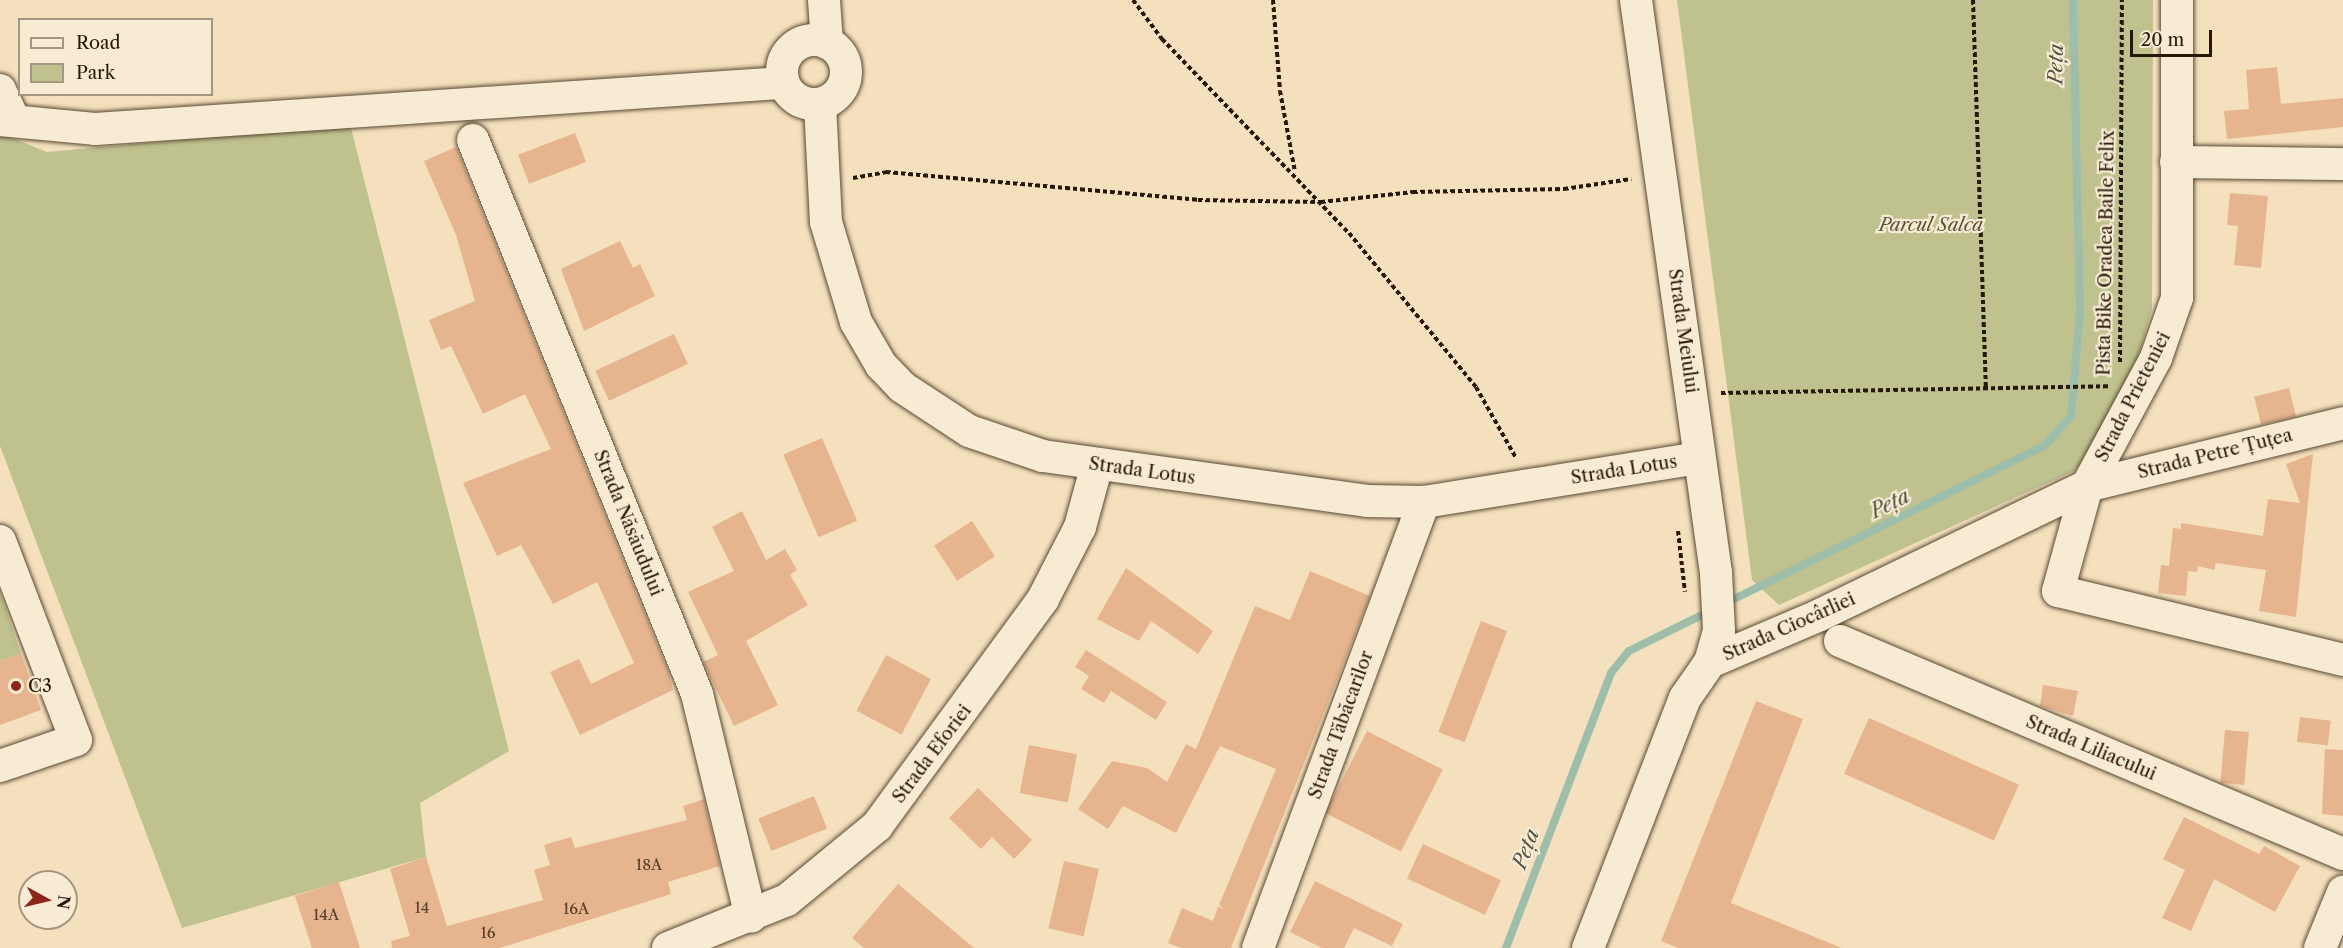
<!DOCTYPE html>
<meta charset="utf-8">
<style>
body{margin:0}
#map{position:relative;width:2343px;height:948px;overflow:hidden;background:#f5e0bd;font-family:"Libre Caslon Text",serif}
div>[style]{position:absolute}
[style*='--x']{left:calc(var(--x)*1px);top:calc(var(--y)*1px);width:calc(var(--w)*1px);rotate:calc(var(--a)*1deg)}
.green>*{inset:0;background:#bfc18f}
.stream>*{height:8px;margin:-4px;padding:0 4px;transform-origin:4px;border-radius:4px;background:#9dbeaa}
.building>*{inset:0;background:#e6b48e;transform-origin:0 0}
.path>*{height:4px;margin-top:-2px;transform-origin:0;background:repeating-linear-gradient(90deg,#251807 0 4.5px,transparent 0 7.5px)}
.roads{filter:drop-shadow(0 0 2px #594a34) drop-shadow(0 0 2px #594a34)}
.minor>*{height:32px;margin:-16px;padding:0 16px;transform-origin:16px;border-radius:16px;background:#f8ebd4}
.minor>.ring{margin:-16px;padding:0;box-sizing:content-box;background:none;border:32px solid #f8ebd4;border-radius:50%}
.dots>*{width:16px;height:16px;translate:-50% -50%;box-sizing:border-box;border:3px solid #f8ebd4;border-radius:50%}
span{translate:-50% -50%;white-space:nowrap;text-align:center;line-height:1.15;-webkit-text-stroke:4.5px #f8ebd4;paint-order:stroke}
.number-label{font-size:15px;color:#553f29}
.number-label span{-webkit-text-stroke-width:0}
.park-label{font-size:18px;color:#5b5337;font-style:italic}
.street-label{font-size:18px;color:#251807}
.poi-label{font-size:18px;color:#251807}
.left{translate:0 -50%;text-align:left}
.water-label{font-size:20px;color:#4f5240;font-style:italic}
.legend{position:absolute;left:18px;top:18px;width:195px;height:78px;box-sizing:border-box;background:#f8ebd4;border:2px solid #a49782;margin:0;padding:8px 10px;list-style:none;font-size:18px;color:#251807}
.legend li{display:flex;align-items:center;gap:12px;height:30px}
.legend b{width:30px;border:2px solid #a49782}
.north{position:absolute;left:18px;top:870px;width:60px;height:60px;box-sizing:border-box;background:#f8ebd4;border:2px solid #a49782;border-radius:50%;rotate:98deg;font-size:16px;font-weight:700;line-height:24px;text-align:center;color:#251807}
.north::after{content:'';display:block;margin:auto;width:21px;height:27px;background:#8f2418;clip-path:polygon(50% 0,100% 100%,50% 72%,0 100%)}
.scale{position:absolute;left:2130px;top:30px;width:82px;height:27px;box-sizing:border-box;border:3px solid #251807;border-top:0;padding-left:8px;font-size:18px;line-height:21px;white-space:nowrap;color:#251807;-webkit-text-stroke:4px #f8ebd4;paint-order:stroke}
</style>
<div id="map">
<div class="green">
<div style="clip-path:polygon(1677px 0,2153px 0,2152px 309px,2133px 375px,2076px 470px,1779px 605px,1752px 580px)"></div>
<div style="clip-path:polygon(350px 124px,509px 751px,420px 803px,426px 857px,182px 928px,0 446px,0 133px,47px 152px)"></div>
<div style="clip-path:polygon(0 592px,21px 654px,0 661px)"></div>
</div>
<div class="stream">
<div style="--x:1724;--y:604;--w:357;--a:-26.3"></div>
<div style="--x:2044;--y:446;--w:40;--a:-48"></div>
<div style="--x:2071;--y:416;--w:104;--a:-85.1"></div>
<div style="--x:2080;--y:312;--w:312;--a:-91.3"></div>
<div style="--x:1506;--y:948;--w:294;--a:-69.1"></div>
<div style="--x:1611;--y:673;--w:28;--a:-51"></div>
<div style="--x:1629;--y:651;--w:90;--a:-26.3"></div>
</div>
<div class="building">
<div style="clip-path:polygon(2277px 67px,2281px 104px,2343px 98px,2343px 127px,2227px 139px,2224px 111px,2249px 109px,2246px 70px)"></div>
<div style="left:575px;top:133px;width:31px;height:61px;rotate:69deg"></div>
<div style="clip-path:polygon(456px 147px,669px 674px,673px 690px,580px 735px,550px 672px,579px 659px,591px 684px,634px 663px,597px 582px,553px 604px,521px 545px,497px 556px,463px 483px,551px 449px,525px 394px,483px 414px,451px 346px,441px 350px,429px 320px,475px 301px,456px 235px,424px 161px)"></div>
<div style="clip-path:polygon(2230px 193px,2268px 196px,2261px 268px,2234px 265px,2238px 226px,2227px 225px)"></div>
<div style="clip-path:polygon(620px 241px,633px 268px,640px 264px,655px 296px,584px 331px,561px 269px)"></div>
<div style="left:674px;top:334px;width:33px;height:87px;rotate:65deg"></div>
<div style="left:2289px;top:388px;width:29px;height:36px;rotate:76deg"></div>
<div style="left:822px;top:438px;width:90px;height:42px;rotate:67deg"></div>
<div style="clip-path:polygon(2313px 454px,2296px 617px,2259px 611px,2266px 570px,2216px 563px,2214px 570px,2198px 566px,2197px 572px,2188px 571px,2186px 596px,2158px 593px,2161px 565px,2169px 566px,2173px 528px,2181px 529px,2181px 523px,2263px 536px,2268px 499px,2300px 503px,2286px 464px)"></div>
<div style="clip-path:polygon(742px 511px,766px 560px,785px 549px,797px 570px,790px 575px,808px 605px,746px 641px,778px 705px,734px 726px,703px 662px,718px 655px,688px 592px,734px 571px,712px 527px)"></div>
<div style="left:972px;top:521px;width:42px;height:45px;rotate:57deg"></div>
<div style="clip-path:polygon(1126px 568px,1213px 631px,1198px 654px,1151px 621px,1139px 641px,1097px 619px)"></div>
<div style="clip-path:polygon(1310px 571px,1370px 596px,1231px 948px,1181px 948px,1168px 943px,1182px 908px,1213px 921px,1218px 907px,1224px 909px,1219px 905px,1276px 769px,1220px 746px,1176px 833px,1123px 806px,1108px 829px,1078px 809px,1112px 761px,1147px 768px,1167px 782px,1186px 744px,1196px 749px,1255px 606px,1290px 620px)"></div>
<div style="left:1481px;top:621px;width:28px;height:119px;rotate:21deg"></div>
<div style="clip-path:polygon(1086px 650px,1167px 702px,1156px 720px,1111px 691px,1104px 703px,1081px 689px,1089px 676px,1075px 667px)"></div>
<div style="clip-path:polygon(21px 654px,41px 710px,0 725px,0 661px)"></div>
<div style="left:886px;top:655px;width:51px;height:63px;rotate:28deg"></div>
<div style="clip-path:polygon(2043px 685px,2078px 691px,2073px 716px,2040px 706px)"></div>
<div style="clip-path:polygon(1756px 701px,1803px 719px,1731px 903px,1842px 948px,1678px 948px,1661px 941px)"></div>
<div style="left:2300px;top:717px;width:31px;height:25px;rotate:7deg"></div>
<div style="left:1869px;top:718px;width:164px;height:61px;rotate:24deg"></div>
<div style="left:2225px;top:730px;width:24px;height:53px;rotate:5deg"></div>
<div style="left:1367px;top:731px;width:85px;height:92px;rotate:27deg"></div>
<div style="left:1029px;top:745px;width:49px;height:49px;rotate:11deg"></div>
<div style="clip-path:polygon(2325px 749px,2343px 750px,2343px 816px,2322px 814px)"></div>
<div style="clip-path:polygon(978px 788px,1032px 840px,1014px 859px,992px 837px,981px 849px,949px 818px)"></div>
<div style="left:814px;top:796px;width:35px;height:60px;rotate:68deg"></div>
<div style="clip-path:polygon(704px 799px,720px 866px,668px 882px,671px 894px,500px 948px,392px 948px,391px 941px,410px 936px,390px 869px,426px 857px,447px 926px,543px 900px,534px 870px,550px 865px,544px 845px,571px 837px,575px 848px,687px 820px,683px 806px)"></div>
<div style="clip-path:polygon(2184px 817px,2259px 854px,2264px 846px,2300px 866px,2275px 912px,2214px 879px,2191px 931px,2162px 918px,2185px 870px,2163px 859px)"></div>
<div style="left:1423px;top:844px;width:86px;height:38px;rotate:25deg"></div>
<div style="left:1064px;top:861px;width:36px;height:69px;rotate:13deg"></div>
<div style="clip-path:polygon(1315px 881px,1403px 924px,1392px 946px,1354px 928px,1344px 948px,1322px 948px,1290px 932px)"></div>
<div style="clip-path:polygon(339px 882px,360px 948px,312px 948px,295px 896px)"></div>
<div style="clip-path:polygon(898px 884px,974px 948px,864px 948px,852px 938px)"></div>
</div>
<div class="path">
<div style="--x:1133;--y:0;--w:49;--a:53.4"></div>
<div style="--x:1162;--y:39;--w:269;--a:46.1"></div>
<div style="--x:1349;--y:233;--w:200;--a:50.5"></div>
<div style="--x:1476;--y:387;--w:81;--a:60.6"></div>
<div style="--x:1273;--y:0;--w:91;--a:85.6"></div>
<div style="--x:1280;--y:91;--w:82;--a:79.5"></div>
<div style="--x:1973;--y:0;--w:389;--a:88.1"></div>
<div style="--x:853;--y:178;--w:34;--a:-10"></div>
<div style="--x:886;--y:172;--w:313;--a:5.1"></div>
<div style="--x:1198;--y:200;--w:123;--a:0.9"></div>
<div style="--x:1321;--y:202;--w:93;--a:-6.2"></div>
<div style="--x:1413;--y:192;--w:151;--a:-1.1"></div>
<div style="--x:1564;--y:189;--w:68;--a:-8.5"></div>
<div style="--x:2120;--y:362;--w:362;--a:-89.7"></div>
<div style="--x:1721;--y:393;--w:388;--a:-1"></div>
<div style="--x:1678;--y:531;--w:61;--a:83.5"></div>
</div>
<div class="roads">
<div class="minor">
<div style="--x:824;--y:0;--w:43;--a:86"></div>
<div style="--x:1636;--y:0;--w:579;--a:82.05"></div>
<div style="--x:1716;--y:573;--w:58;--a:87"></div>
<div style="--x:1719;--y:631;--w:32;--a:106"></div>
<div style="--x:2177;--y:0;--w:298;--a:90"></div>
<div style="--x:2177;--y:298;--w:64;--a:109.3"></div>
<div style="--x:2156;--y:358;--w:145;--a:118.3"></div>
<div style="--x:2087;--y:486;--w:109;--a:105.4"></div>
<div style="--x:2058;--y:591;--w:293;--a:13.6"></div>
<div class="ring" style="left:782px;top:40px;width:32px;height:32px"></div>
<div style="--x:0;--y:90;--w:33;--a:65"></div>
<div style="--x:820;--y:104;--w:118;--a:87.1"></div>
<div style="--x:826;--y:222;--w:104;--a:73.3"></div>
<div style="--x:856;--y:322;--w:50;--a:59.8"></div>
<div style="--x:881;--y:365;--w:30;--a:46"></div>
<div style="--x:902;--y:387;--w:80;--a:33.3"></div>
<div style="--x:969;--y:431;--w:78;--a:18.7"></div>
<div style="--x:1043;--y:456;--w:327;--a:7.9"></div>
<div style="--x:1367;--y:501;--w:57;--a:1"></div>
<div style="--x:1424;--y:502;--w:278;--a:-9.1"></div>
<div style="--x:0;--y:120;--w:95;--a:5.4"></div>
<div style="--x:95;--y:129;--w:690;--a:-3.83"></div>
<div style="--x:473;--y:140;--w:598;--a:67.98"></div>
<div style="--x:697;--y:694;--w:229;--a:76.4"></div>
<div style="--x:2176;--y:162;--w:167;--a:0.7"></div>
<div style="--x:0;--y:541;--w:213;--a:69.1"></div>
<div style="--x:76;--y:740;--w:80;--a:161.1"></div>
<div style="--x:1840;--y:641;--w:546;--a:22.95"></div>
<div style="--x:668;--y:948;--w:128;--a:-22"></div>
<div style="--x:787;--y:900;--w:117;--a:-39.4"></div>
<div style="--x:877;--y:826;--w:281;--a:-53.8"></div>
<div style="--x:1043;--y:599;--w:81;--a:-62.8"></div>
<div style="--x:1080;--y:527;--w:64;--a:-74.7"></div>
<div style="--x:1258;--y:948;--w:476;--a:-69.6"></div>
<div style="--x:1588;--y:948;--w:268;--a:-68.8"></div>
<div style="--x:1685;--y:698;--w:44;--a:-55.2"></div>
<div style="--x:1710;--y:662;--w:120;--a:-23.1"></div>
<div style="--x:1820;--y:615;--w:297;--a:-25.8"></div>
<div style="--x:2087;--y:486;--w:264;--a:-13.8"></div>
<div style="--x:2320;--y:948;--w:61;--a:-67.7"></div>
</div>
</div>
<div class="dots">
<div style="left:16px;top:686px;background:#8f2418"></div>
</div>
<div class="number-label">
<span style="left:649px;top:865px">18A</span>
<span style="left:422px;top:908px">14</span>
<span style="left:576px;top:909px">16A</span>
<span style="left:326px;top:915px">14A</span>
<span style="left:488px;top:933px">16</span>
</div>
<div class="park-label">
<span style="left:1931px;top:225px">Parcul Salca</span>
</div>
<div class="street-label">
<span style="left:2106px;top:253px;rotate:-89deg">Pista Bike Oradea Baile Felix</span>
<span style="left:1683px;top:331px;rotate:82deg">Strada Meiului</span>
<span style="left:2133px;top:397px;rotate:-63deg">Strada Prieteniei</span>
<span style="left:2215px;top:454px;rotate:-14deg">Strada Petre Țuțea</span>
<span style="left:1624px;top:470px;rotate:-9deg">Strada Lotus</span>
<span style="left:1142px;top:471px;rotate:8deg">Strada Lotus</span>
<span style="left:628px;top:523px;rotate:68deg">Strada Năsăudului</span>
<span style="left:1789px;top:627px;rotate:-24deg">Strada Ciocârliei</span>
<span style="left:1341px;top:725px;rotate:-70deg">Strada Tăbăcarilor</span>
<span style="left:2091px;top:748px;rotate:23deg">Strada Liliacului</span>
<span style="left:932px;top:754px;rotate:-53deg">Strada Eforiei</span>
</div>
<div class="poi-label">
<span class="left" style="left:28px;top:686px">C3</span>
</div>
<div class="water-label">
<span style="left:2056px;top:64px;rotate:-89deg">Peța</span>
<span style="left:1890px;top:504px;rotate:-26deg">Peța</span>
<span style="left:1526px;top:849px;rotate:-69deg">Peța</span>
</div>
<ul class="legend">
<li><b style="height:8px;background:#f8ebd4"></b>Road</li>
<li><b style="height:16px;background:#bfc18f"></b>Park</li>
</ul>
<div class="north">N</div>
<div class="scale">20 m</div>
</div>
